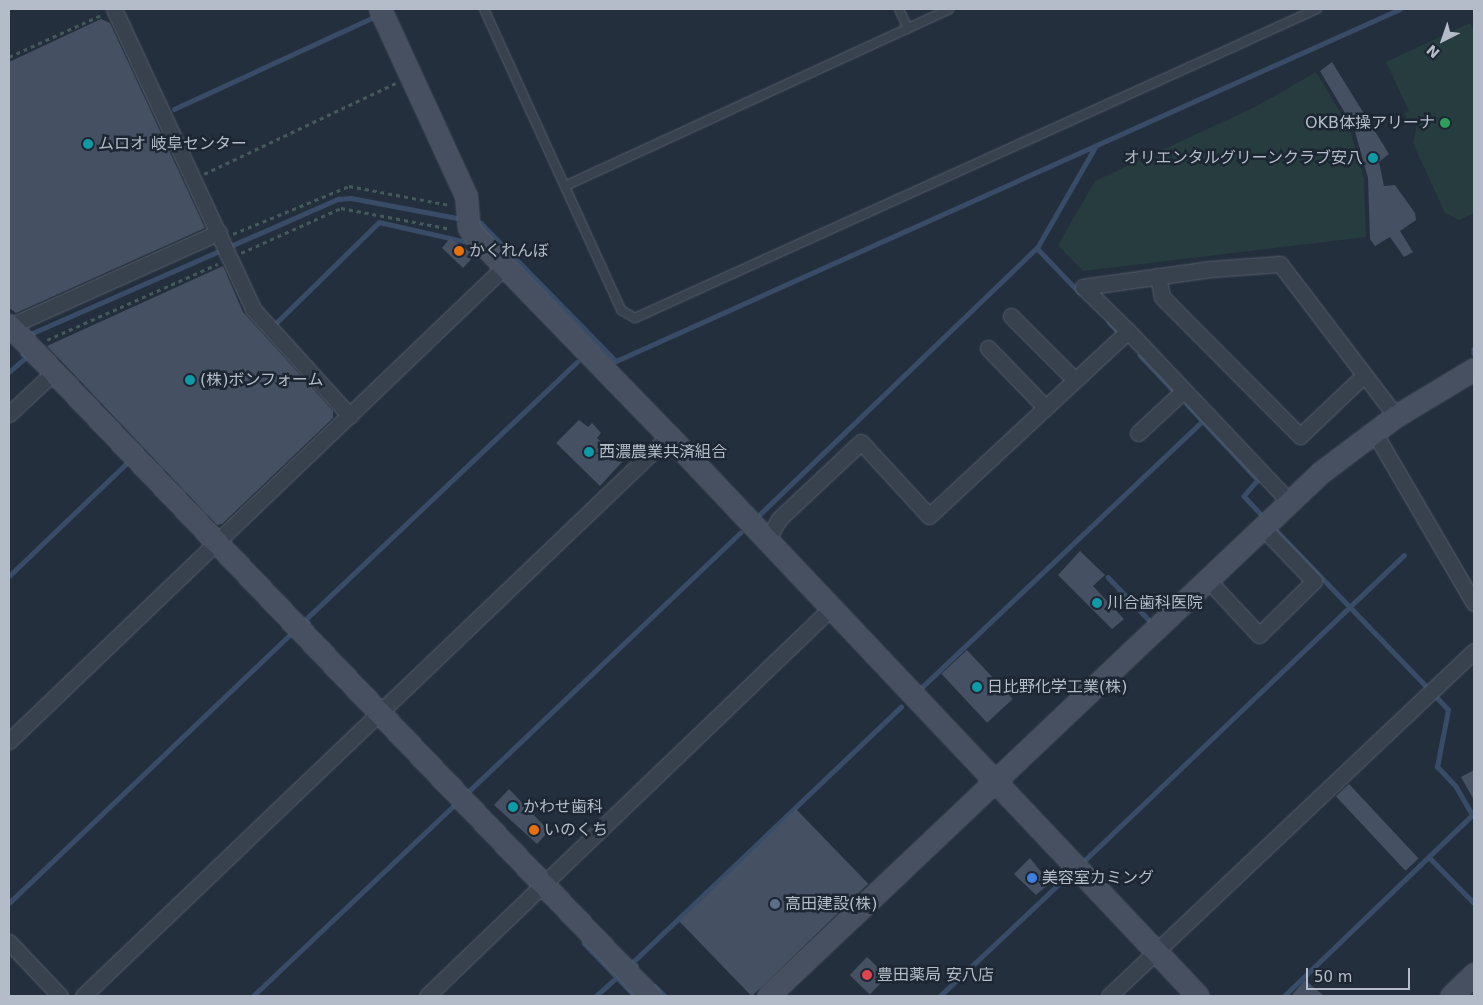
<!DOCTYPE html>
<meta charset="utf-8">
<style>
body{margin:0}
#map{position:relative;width:1483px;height:1005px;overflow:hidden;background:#242f3e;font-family:"DejaVu Sans","Noto Sans JP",sans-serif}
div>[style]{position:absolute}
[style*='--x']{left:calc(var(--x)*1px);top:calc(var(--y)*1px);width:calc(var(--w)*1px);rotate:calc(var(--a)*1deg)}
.green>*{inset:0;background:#263c3f}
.stream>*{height:4.5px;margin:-2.25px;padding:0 2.25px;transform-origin:2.25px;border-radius:2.25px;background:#394c67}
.building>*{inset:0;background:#455162;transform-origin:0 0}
.path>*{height:2.5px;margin-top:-1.25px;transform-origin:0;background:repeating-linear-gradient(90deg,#44595c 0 4px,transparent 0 8px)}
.roads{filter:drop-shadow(0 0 1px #565f6c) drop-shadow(0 0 1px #565f6c)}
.lane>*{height:8px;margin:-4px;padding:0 4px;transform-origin:4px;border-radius:4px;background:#38414e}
.street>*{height:15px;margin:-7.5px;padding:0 7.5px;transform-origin:7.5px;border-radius:7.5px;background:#38414e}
.secondary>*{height:21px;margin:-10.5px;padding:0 10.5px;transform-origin:10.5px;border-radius:10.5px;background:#465061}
.dots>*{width:14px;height:14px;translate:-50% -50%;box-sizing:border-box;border:2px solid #1d2633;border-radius:50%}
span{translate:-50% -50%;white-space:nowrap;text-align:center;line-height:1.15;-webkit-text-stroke:5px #1d2633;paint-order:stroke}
.poi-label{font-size:16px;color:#b4bcc9}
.right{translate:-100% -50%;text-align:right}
.left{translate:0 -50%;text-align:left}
.frame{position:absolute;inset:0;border:10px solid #b4bcc9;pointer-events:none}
.north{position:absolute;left:1418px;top:15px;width:50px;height:50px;-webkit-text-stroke:4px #1d2633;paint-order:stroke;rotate:221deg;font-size:14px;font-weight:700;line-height:20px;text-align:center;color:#b4bcc9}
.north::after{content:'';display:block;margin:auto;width:18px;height:22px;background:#b4bcc9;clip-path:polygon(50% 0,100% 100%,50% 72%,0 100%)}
.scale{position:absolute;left:1306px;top:968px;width:104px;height:22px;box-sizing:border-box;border:2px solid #b4bcc9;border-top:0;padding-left:6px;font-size:15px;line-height:18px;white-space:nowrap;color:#b4bcc9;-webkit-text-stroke:4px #1d2633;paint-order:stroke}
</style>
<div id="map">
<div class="green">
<div style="clip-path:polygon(1470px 23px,1474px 32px,1474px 213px,1459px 220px,1445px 213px,1413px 143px,1417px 125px,1415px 121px,1409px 124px,1404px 113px,1409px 111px,1386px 62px)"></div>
<div style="clip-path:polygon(1316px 72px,1349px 127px,1364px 179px,1366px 237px,1083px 271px,1058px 245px,1095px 181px,1255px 107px)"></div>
</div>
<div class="stream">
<div style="--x:174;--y:109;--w:222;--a:-24.7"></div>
<div style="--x:475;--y:222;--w:6;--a:9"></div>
<div style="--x:481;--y:223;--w:193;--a:45.6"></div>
<div style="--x:616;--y:361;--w:859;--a:-24.18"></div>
<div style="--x:1037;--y:248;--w:61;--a:46.3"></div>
<div style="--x:1109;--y:322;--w:13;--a:48"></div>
<div style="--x:276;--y:323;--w:144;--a:-44.4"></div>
<div style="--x:379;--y:222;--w:91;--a:12.7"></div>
<div style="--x:28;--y:335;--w:339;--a:-23.7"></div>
<div style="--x:338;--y:199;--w:13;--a:-4"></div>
<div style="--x:351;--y:198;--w:113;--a:10.7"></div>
<div style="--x:1474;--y:349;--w:4;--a:90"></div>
<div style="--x:1140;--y:355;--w:48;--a:46.7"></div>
<div style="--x:9;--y:372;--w:23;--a:-41"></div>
<div style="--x:26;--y:357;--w:4;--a:-146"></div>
<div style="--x:1187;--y:404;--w:104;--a:46.9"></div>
<div style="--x:1258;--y:480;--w:21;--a:131"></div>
<div style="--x:1244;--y:496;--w:23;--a:47"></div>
<div style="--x:756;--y:518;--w:390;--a:-43.9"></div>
<div style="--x:1037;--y:248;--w:116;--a:-60.1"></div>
<div style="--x:1277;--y:531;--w:215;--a:46.1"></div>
<div style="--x:9;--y:576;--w:166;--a:-43.8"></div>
<div style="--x:1108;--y:577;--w:59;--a:46.4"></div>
<div style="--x:308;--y:623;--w:4;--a:-135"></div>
<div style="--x:305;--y:620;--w:375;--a:-43.5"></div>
<div style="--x:920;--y:689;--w:389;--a:-43.5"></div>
<div style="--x:468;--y:792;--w:376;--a:-43.6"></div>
<div style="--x:1429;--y:857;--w:64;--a:45.6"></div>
<div style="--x:1085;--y:860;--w:441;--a:-43.7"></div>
<div style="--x:9;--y:903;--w:391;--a:-43.7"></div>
<div style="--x:584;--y:943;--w:74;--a:46.1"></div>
<div style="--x:636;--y:966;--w:5;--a:-127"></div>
<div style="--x:633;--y:962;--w:370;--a:-43.6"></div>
<div style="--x:655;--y:986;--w:14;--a:45"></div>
<div style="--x:253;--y:996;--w:279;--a:-43.5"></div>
<div style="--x:596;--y:996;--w:28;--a:-42"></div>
<div style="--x:940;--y:996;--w:170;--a:-43.3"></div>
<div style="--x:1284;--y:996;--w:261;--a:-43.9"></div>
<div style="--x:1472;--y:815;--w:34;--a:-120"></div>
<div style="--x:1455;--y:786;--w:26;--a:-133"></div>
<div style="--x:1437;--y:767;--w:58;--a:-79.1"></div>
<div style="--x:1448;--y:710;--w:16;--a:-133"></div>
</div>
<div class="building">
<div style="clip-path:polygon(101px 19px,110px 23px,205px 228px,16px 313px,9px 308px,9px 62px)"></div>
<div style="clip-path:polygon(1332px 62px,1389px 154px,1379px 162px,1384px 186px,1395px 185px,1415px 213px,1416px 220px,1400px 231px,1413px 252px,1404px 257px,1390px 237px,1375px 246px,1370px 239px,1368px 178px,1354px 128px,1320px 71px)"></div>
<div style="clip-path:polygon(450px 238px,475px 255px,463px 268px,442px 248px)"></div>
<div style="clip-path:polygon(223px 266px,243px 312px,333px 411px,333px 418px,222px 524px,217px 525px,47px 346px)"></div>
<div style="clip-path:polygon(579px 420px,588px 427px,592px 423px,601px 433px,597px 438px,622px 462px,600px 486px,556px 443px)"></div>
<div style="clip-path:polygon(1080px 551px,1105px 575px,1093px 586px,1124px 619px,1112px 629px,1058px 575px)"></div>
<div style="left:967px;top:650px;width:67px;height:35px;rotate:47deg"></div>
<div style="clip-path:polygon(1474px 770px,1474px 800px,1461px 777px)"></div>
<div style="left:1349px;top:784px;width:102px;height:18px;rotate:47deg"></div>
<div style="clip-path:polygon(509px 789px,549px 831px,537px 844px,494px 805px)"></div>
<div style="left:796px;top:809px;width:104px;height:162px;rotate:46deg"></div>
<div style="clip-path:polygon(1030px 858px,1050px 883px,1036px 895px,1014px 874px)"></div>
<div style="left:867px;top:957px;width:28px;height:25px;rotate:44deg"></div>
<div style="clip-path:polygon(1305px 980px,1324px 996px,1291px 996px)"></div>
</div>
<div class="path">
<div style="--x:9;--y:57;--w:101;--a:-24.5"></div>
<div style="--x:204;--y:174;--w:212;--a:-25.4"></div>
<div style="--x:233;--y:234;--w:126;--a:-22.5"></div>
<div style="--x:349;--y:186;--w:103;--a:10.7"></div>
<div style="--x:241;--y:253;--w:110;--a:-24.2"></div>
<div style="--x:341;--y:208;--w:112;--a:10.8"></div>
<div style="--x:47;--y:340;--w:187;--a:-24"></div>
</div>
<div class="roads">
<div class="lane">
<div style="--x:484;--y:9;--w:331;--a:65.5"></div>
<div style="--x:621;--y:310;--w:16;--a:30"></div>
<div style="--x:635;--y:318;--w:749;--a:-24.37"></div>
<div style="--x:899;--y:9;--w:21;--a:65"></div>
<div style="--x:565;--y:186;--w:423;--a:-24.7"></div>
</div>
<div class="street">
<div style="--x:114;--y:9;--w:331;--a:65.1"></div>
<div style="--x:253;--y:309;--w:144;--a:47.8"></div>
<div style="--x:1158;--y:276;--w:21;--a:79"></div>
<div style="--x:1162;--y:297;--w:196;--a:45.2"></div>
<div style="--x:1300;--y:436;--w:88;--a:-43.6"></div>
<div style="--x:1011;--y:316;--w:89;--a:45"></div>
<div style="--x:10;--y:326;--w:229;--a:-24.2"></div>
<div style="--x:1128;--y:331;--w:234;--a:46.6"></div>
<div style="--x:988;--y:348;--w:83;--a:46"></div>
<div style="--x:9;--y:414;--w:62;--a:-43"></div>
<div style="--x:1374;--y:432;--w:198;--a:59.7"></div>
<div style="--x:1138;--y:433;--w:62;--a:-43"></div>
<div style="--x:767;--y:540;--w:24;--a:-60"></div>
<div style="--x:779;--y:519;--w:112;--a:-43.2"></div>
<div style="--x:861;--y:442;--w:100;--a:47.4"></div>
<div style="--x:929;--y:516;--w:272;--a:-42.9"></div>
<div style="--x:1128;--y:331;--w:63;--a:-135.6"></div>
<div style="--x:1083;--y:287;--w:129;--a:-8"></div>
<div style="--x:1211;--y:269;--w:69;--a:-4.1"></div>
<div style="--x:1280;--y:264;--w:191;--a:52.7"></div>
<div style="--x:1207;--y:579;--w:76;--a:47.1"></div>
<div style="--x:1259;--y:635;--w:77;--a:-44.5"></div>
<div style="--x:1314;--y:581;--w:75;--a:-133.9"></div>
<div style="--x:9;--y:741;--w:687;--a:-43.76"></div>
<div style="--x:9;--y:942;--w:74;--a:46.6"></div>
<div style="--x:83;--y:996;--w:811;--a:-43.7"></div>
<div style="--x:427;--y:996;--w:560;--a:-43.84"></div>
<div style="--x:1109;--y:996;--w:502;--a:-43.39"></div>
</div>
<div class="secondary">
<div style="--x:380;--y:9;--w:206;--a:65.3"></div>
<div style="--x:466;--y:196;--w:32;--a:85"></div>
<div style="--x:469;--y:228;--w:11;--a:52"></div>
<div style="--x:476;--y:237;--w:277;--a:45.9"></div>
<div style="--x:669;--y:436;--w:770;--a:46.63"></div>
<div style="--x:9;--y:325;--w:928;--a:46.31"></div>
<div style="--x:768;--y:996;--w:760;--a:-43.45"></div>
<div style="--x:1320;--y:473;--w:95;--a:-36.9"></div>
<div style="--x:1396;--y:416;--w:91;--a:-31.1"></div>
<div style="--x:1451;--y:996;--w:32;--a:-44"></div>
</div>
</div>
<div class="dots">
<div style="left:1445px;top:123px;background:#2e9e5b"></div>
<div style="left:88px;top:144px;background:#0f9aa8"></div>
<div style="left:1373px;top:158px;background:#0f9aa8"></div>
<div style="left:459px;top:251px;background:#e8710a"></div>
<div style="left:190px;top:380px;background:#0f9aa8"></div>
<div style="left:589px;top:452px;background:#0f9aa8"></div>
<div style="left:1097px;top:603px;background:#0f9aa8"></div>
<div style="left:977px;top:687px;background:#0f9aa8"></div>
<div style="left:513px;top:807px;background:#0f9aa8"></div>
<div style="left:534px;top:830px;background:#e8710a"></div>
<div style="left:1032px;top:878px;background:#3f7fe0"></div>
<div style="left:775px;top:904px;background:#5c6f8a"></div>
<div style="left:867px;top:975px;background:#e0444e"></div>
</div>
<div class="poi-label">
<span class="right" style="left:1435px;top:123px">OKB体操アリーナ</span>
<span class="left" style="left:98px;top:144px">ムロオ 岐阜センター</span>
<span class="right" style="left:1363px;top:158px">オリエンタルグリーンクラブ安八</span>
<span class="left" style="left:469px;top:251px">かくれんぼ</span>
<span class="left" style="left:200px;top:380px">(株)ボンフォーム</span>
<span class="left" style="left:599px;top:452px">西濃農業共済組合</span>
<span class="left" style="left:1107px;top:603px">川合歯科医院</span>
<span class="left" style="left:987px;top:687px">日比野化学工業(株)</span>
<span class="left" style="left:523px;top:807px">かわせ歯科</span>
<span class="left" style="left:544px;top:830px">いのくち</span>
<span class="left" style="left:1042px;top:878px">美容室カミング</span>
<span class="left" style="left:785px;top:904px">高田建設(株)</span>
<span class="left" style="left:877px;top:975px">豊田薬局 安八店</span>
</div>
<div class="frame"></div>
<div class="north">N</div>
<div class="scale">50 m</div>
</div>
